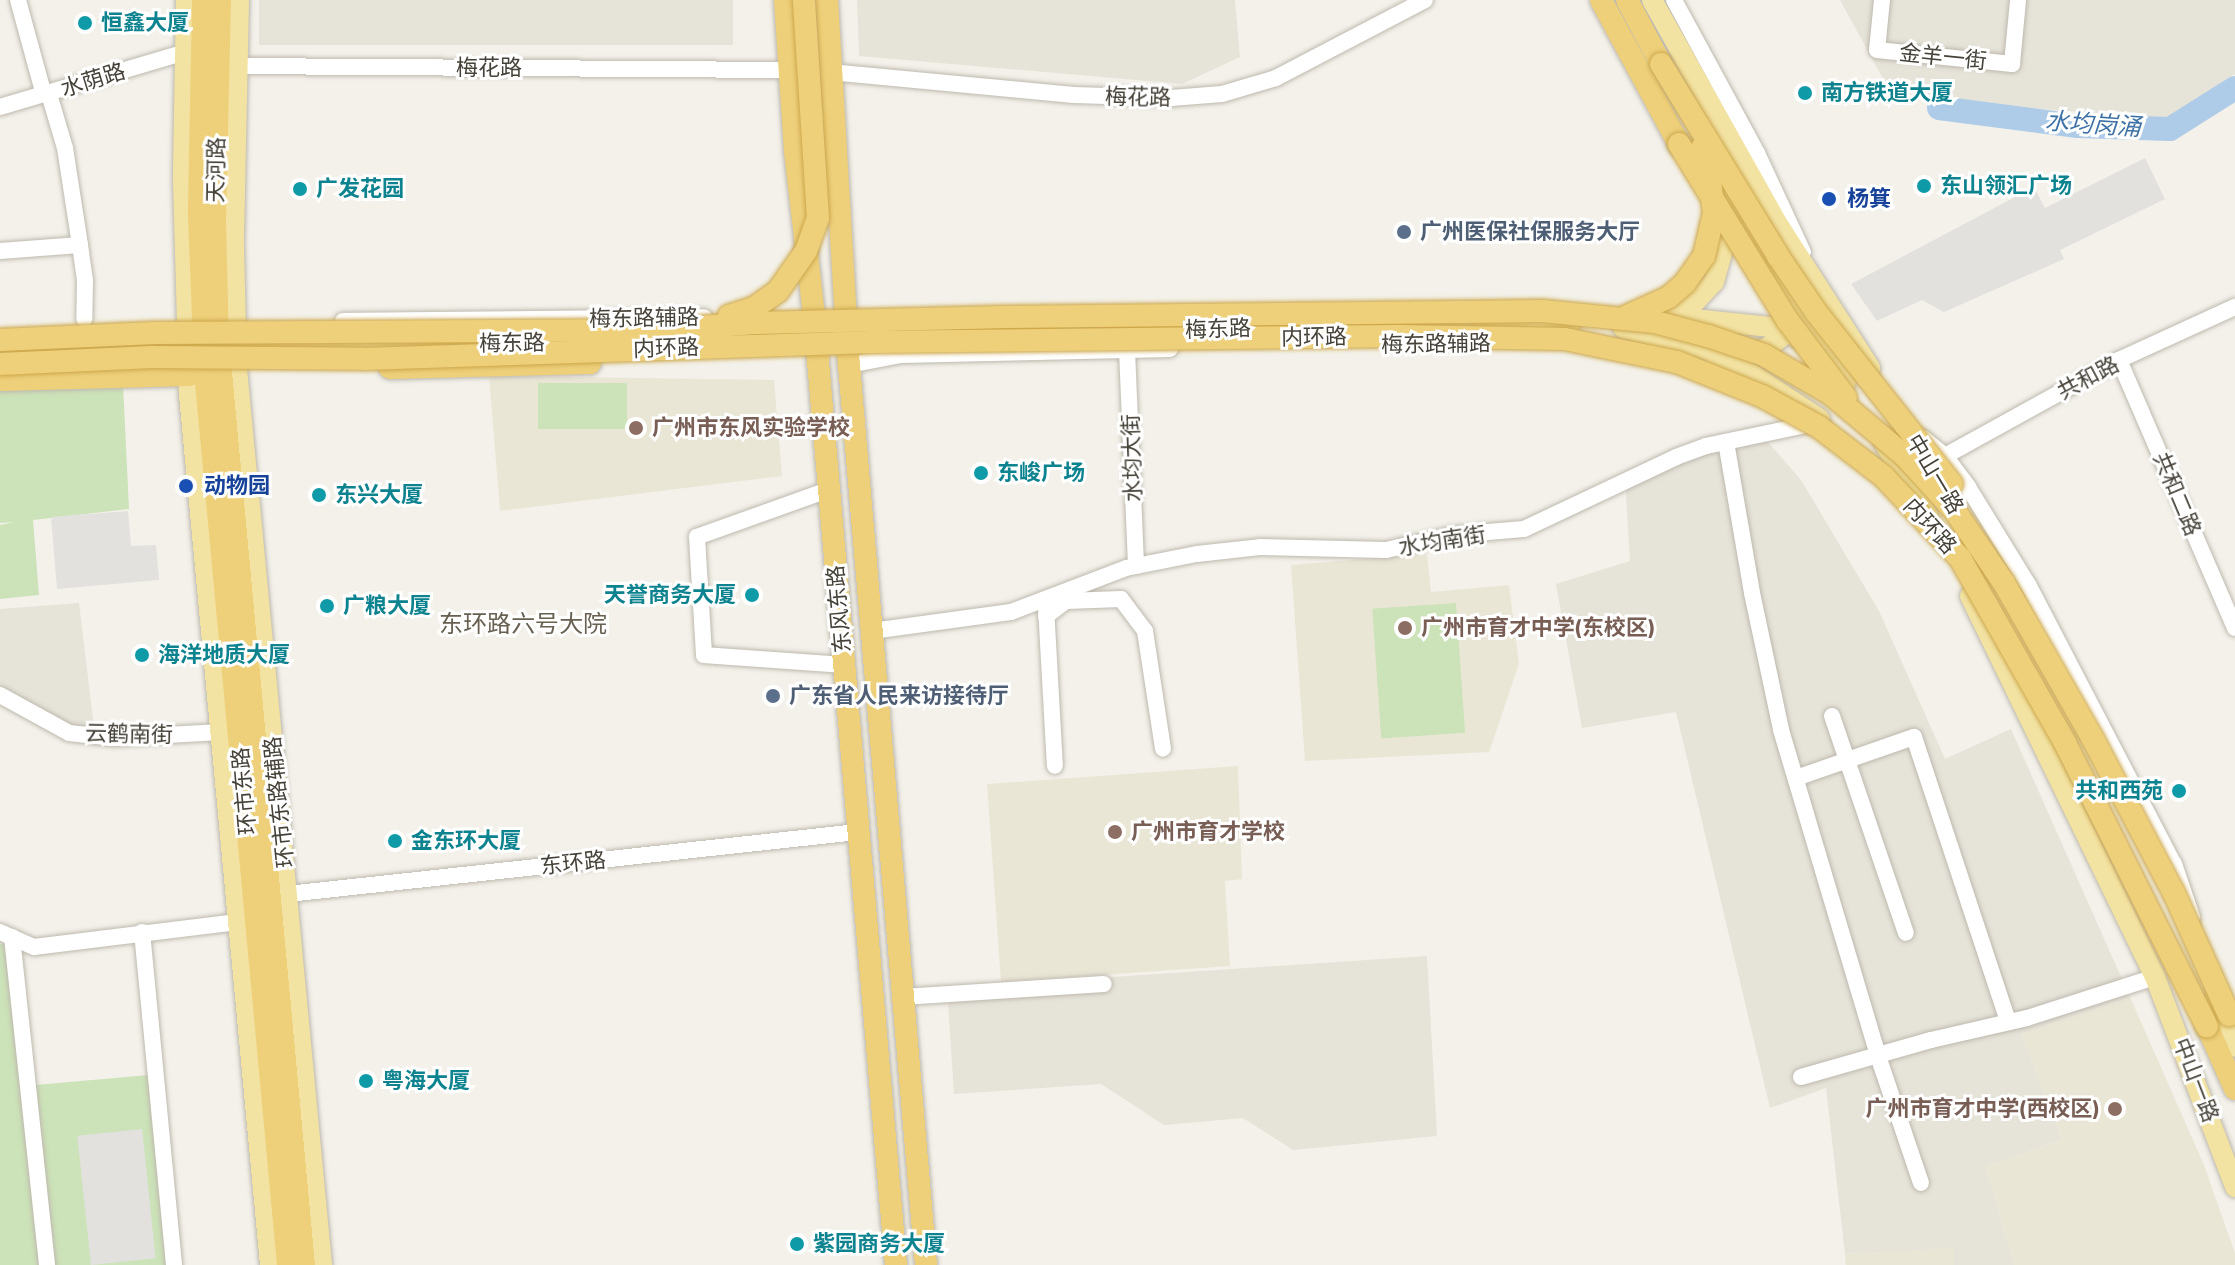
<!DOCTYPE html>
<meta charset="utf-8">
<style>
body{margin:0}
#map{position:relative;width:2235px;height:1265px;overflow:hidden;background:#f3f1ea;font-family:"Titillium Web","Noto Sans SC",sans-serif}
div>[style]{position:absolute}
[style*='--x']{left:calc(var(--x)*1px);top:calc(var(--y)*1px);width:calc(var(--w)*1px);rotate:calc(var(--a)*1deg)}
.residential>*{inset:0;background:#e6e3d9;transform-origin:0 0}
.education>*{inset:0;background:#eae6d6}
.green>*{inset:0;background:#cce2b8;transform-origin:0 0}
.parking>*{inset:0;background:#e2e1de;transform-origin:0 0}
.river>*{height:24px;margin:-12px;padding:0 12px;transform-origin:12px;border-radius:12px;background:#aecce8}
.roads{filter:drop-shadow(0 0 2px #beb9ae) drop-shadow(0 0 2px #beb9ae)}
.minor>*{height:16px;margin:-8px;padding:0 8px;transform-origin:8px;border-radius:8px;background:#fff}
.major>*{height:20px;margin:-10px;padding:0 10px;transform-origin:10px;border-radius:10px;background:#f3e3a3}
.highway>*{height:22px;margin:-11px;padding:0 11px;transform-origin:11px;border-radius:11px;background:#eed07b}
.bridges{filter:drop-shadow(0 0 2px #cca74b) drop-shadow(0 0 2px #cca74b)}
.highway-bridge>*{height:22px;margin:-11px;padding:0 11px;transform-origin:11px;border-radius:11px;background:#eed07b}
.dots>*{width:22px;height:22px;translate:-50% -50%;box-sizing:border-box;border:4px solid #fff;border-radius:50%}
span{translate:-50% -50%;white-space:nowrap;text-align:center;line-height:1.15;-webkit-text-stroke:6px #fff;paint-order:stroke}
.culture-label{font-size:22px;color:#0d838f;font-weight:700}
.left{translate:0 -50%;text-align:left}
.right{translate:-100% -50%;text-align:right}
.street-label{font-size:22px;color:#464239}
.transit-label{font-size:22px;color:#164399;font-weight:700}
.service-label{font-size:22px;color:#4e5e75;font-weight:700}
.education-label{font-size:22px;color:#785e54;font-weight:700}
.water-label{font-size:24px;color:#3e72a6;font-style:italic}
.neighbourhood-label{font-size:24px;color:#686151}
</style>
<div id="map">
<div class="residential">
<div style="left:259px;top:0;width:474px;height:45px"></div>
<div style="clip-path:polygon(857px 0,1235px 0,1240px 57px,1182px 84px,859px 56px)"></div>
<div style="clip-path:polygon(1840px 0,2235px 0,2235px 74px,2166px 118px,1969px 104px,1887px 86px)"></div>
<div style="clip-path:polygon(1762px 435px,1801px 480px,1879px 611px,1945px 759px,2011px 729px,2130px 997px,2021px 1034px,2062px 1139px,1986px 1167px,2014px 1265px,1954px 1265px,1953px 1249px,1845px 1254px,1826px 1088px,1770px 1108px,1676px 712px,1582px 728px,1556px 584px,1630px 561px,1625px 478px)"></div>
<div style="clip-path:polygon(79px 603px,94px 728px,70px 725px,0 685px,0 609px)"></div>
<div style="clip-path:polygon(1427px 956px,1437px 1136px,1293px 1150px,1243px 1118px,1164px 1125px,1101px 1084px,954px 1094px,947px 988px)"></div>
</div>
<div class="education">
<div style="clip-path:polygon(489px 376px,774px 380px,782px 476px,500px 511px)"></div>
<div style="clip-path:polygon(1427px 554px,1431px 592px,1509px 585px,1519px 664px,1489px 752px,1305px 761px,1291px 565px)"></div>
<div style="clip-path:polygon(1238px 766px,1242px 879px,1225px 881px,1230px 966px,1001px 982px,987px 784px)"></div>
<div style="clip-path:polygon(2130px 997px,2204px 1165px,2235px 1253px,2235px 1265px,2014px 1265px,1986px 1167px,2062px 1139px,2021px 1034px)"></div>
<div style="clip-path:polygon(1954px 1248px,1954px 1265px,1846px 1265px,1845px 1254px)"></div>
</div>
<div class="green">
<div style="left:627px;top:383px;width:46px;height:89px;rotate:90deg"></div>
<div style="clip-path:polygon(123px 384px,129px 509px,33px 520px,39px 595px,0 599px,0 525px,14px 522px,0 523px,0 388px)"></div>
<div style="left:1456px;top:603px;width:130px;height:84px;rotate:86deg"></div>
<div style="clip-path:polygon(0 944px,8px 944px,42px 1265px,0 1265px)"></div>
<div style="left:149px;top:1075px;width:191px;height:114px;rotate:85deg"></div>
</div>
<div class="parking">
<div style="clip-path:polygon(2145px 158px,2165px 199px,2060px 250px,2064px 259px,1944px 312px,1922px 300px,1877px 321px,1851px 284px,2034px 187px,2045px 208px)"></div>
<div style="clip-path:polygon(128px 511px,131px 546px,156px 545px,159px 580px,57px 589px,51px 517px)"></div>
<div style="left:142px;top:1129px;width:130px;height:65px;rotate:84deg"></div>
</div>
<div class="river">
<div style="--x:1939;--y:108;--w:140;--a:7.4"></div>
<div style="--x:2078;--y:126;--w:92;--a:1.9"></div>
<div style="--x:2170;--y:129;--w:77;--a:-32.2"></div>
</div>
<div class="roads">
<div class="minor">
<div style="--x:18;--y:0;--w:98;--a:74.7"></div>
<div style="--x:1674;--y:0;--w:174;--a:61.5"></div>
<div style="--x:1757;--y:153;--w:109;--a:65.1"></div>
<div style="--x:1882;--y:0;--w:50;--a:95.7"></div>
<div style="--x:1877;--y:50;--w:136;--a:5.9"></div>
<div style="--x:2012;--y:64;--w:64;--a:-84.6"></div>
<div style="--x:237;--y:66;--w:552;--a:0.42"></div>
<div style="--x:830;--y:72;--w:245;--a:5.4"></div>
<div style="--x:1074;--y:95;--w:97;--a:1.8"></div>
<div style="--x:1171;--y:98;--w:51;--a:-4.5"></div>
<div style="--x:1222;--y:94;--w:56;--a:-16.5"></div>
<div style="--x:1276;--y:78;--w:168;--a:-27.6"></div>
<div style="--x:49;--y:94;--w:56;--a:73.5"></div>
<div style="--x:65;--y:148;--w:98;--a:81.2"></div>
<div style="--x:80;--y:245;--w:35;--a:82"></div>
<div style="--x:85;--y:280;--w:39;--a:91"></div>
<div style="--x:0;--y:107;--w:194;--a:-16.5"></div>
<div style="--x:0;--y:251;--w:80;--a:-4.3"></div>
<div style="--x:343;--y:321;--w:361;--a:-0.6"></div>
<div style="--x:1127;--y:350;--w:216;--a:87.6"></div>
<div style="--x:2119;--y:360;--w:292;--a:66.6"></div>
<div style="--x:849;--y:365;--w:53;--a:-10.9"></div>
<div style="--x:901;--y:355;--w:269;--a:-1.3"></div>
<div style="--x:1923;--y:438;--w:28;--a:39"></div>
<div style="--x:1945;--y:456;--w:39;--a:53"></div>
<div style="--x:1968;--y:487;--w:116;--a:58.4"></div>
<div style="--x:2029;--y:586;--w:314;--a:62.5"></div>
<div style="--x:2174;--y:864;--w:56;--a:71.2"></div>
<div style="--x:1726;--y:442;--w:153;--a:80.2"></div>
<div style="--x:1752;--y:593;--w:140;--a:78"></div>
<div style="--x:1781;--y:730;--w:340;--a:73.4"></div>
<div style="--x:1878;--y:1056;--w:134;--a:71.3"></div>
<div style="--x:1945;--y:456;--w:199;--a:-28.9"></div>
<div style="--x:2119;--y:360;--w:128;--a:-24.6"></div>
<div style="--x:828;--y:490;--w:139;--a:160.3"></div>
<div style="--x:697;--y:537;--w:118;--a:86.6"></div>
<div style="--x:704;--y:655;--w:140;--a:4.1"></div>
<div style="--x:1046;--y:607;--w:159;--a:86.8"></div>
<div style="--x:1046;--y:616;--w:25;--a:-37"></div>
<div style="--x:1066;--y:601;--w:55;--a:-2.1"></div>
<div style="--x:1121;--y:599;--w:40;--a:53"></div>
<div style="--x:1145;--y:631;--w:119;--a:81.3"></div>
<div style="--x:872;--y:631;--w:140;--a:-7.8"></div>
<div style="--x:1011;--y:612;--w:123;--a:-20.9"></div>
<div style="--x:1126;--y:568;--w:72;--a:-11.2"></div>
<div style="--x:1197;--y:554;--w:63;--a:-6.3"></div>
<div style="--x:1260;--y:547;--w:126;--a:1.4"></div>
<div style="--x:1386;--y:550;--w:68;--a:-12.8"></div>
<div style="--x:1452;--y:535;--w:72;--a:-4.8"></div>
<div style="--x:1524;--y:529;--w:168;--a:-25.3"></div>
<div style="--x:1676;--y:457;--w:32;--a:-20"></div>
<div style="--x:1706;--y:446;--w:111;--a:-11.9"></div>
<div style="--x:0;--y:695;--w:79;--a:28.8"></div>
<div style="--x:69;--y:733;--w:46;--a:6.2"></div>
<div style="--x:115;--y:738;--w:105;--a:-3.3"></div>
<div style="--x:1832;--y:716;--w:229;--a:71.2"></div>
<div style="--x:1796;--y:778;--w:125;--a:-19.2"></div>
<div style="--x:1914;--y:737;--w:300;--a:71.7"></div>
<div style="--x:288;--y:894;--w:573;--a:-6.21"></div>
<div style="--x:0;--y:932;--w:37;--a:24"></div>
<div style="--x:34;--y:947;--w:207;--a:-7"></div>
<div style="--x:142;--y:932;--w:335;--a:84.5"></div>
<div style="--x:12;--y:937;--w:330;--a:83.9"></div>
<div style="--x:903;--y:997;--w:201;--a:-3.7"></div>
<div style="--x:1801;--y:1077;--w:135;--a:-15.9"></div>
<div style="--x:1931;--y:1040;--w:98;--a:-12.9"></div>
<div style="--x:2027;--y:1018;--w:134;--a:-17.8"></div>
</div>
<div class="major">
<div style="--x:186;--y:0;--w:180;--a:91"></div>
<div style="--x:183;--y:180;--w:215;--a:88.4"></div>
<div style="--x:189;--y:395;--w:874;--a:84.68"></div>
<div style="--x:239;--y:0;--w:248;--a:91.2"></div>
<div style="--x:234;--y:248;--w:121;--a:88.6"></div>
<div style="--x:237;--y:369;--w:900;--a:84.58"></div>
<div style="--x:1652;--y:0;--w:259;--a:60.7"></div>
<div style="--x:1779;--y:226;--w:169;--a:57.3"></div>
<div style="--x:1710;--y:168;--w:176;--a:58.5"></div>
<div style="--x:1802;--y:318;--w:77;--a:55.1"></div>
<div style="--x:1656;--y:315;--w:124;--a:6"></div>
<div style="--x:1779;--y:328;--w:28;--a:27"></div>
<div style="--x:1665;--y:315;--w:34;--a:-24"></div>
<div style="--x:1696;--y:301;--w:26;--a:-47"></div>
<div style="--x:1714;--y:282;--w:45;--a:-74.4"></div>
<div style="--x:1726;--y:239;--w:23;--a:-92"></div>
<div style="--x:1483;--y:322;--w:88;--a:0.7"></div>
<div style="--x:1271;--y:327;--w:100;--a:-2.3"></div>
<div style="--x:1623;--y:328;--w:88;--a:14.5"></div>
<div style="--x:1708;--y:350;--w:38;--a:6"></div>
<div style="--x:1746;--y:354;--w:22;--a:-16"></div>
<div style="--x:1767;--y:348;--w:28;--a:-38"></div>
<div style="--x:1789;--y:331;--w:30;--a:-49"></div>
<div style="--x:1809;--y:308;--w:16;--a:-79"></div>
<div style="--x:245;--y:348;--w:300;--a:-1.1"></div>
<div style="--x:1714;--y:356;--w:43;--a:26"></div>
<div style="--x:1753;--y:375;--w:80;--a:33.3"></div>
<div style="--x:1884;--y:443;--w:87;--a:59"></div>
<div style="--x:1970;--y:596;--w:424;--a:64.1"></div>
<div style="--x:2155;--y:977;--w:225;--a:69.1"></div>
<div style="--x:2214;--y:1000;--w:51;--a:65.9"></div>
</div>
<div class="highway">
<div style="--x:203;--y:0;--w:215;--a:91.1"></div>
<div style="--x:199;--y:215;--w:157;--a:87.8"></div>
<div style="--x:205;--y:372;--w:897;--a:84.69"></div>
<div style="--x:220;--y:0;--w:221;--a:91.3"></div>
<div style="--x:215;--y:221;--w:119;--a:88.6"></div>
<div style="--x:218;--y:340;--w:929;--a:84.69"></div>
<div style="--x:785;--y:0;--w:151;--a:86.2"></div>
<div style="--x:795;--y:151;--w:165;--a:83.4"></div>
<div style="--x:814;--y:315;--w:954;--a:85.07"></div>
<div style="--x:827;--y:0;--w:366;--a:86.6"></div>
<div style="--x:849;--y:365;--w:903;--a:85.11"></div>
<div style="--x:1601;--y:0;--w:164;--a:61.6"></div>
<div style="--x:1627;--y:0;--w:72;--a:62"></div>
<div style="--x:390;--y:368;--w:200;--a:-1.4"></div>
<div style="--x:0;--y:380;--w:189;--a:-1.5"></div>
<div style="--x:189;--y:375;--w:34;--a:-78"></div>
<div style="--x:2207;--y:1026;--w:69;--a:66"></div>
</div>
</div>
<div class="bridges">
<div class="highway-bridge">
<div style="--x:1661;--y:64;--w:225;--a:58.6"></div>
<div style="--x:1778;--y:256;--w:68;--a:55.8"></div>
<div style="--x:1816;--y:312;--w:219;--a:51.7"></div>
<div style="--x:1679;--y:144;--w:208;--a:58.4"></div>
<div style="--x:1788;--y:321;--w:96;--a:53"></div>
<div style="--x:729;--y:316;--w:26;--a:-18"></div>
<div style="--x:754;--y:308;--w:29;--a:-35"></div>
<div style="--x:778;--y:291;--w:49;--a:-55"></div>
<div style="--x:806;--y:251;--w:35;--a:-70"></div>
<div style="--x:818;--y:218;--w:218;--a:-93.7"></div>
<div style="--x:1625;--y:317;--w:48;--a:-24.4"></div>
<div style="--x:1669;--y:297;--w:21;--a:-41"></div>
<div style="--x:1685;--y:283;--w:33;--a:-55"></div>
<div style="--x:1704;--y:256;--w:44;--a:-76.9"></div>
<div style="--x:1714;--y:213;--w:39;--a:-97"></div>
<div style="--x:1709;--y:174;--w:27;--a:-105"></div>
<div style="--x:0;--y:340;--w:155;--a:-2.6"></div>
<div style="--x:155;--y:333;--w:503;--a:-0.34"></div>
<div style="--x:658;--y:330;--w:98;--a:-4.1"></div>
<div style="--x:756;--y:323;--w:250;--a:-1.4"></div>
<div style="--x:1006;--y:317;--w:536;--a:-0.64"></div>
<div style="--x:1542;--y:311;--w:114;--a:5.6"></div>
<div style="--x:1655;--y:322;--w:55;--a:14.8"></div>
<div style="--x:1708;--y:336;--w:59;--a:18.7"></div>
<div style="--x:1764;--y:355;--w:78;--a:30.2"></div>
<div style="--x:1831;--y:394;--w:97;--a:40"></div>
<div style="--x:1905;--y:456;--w:74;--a:47.7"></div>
<div style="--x:1955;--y:511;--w:87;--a:55.8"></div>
<div style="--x:2004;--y:583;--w:180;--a:60.3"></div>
<div style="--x:2093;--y:739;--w:174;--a:62.3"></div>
<div style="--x:2174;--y:893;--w:134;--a:65.7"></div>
<div style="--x:0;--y:364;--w:152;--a:-2.6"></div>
<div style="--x:152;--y:357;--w:212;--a:0.5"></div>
<div style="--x:364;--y:359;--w:509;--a:-1.91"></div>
<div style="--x:873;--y:342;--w:526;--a:-0.65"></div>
<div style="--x:1399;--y:336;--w:166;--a:1"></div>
<div style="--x:1565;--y:339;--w:114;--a:11.6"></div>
<div style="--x:1677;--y:362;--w:92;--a:21.8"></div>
<div style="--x:1762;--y:396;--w:65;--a:28.5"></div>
<div style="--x:1819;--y:427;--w:81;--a:37.4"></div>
<div style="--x:1883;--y:476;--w:112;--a:46.8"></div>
<div style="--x:1960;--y:558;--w:213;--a:60.4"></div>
<div style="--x:2065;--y:743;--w:317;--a:63.4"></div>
</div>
</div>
<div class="dots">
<div style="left:85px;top:23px;background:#0f9aa8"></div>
<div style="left:1805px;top:93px;background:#0f9aa8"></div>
<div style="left:1924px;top:186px;background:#0f9aa8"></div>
<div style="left:300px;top:189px;background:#0f9aa8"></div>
<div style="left:1829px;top:199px;background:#1a4fb4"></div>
<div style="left:1404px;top:232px;background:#5c6f8a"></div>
<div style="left:636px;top:428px;background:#8d6e63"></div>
<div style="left:981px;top:473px;background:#0f9aa8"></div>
<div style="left:186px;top:486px;background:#1a4fb4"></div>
<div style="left:319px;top:495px;background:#0f9aa8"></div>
<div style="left:752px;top:595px;background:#0f9aa8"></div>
<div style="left:327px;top:606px;background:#0f9aa8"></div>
<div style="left:1405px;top:628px;background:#8d6e63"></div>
<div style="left:142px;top:655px;background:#0f9aa8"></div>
<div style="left:773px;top:696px;background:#5c6f8a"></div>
<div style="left:2179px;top:791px;background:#0f9aa8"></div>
<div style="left:1115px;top:832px;background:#8d6e63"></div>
<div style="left:395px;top:841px;background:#0f9aa8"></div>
<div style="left:366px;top:1081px;background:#0f9aa8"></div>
<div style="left:2115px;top:1109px;background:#8d6e63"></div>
<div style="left:797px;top:1244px;background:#0f9aa8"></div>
</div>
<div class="culture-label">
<span class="left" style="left:101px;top:23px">恒鑫大厦</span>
<span class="left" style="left:1821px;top:93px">南方铁道大厦</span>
<span class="left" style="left:1940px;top:186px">东山领汇广场</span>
<span class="left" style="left:316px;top:189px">广发花园</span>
<span class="left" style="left:997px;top:473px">东峻广场</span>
<span class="left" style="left:335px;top:495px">东兴大厦</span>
<span class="right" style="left:736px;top:595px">天誉商务大厦</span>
<span class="left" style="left:343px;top:606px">广粮大厦</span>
<span class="left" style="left:158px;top:655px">海洋地质大厦</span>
<span class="right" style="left:2163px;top:791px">共和西苑</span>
<span class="left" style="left:411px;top:841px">金东环大厦</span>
<span class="left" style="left:382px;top:1081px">粤海大厦</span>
<span class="left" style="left:813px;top:1244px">紫园商务大厦</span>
</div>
<div class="street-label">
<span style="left:1943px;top:57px;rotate:6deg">金羊一街</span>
<span style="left:489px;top:68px">梅花路</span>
<span style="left:93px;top:80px;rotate:-17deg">水荫路</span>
<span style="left:1138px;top:97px;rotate:1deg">梅花路</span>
<span style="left:216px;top:170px;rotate:-89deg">天河路</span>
<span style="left:644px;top:318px;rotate:-1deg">梅东路辅路</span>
<span style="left:1218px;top:329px;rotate:-2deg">梅东路</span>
<span style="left:1314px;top:337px;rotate:-1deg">内环路</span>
<span style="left:512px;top:343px;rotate:-1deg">梅东路</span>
<span style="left:1436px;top:344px;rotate:-1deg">梅东路辅路</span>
<span style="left:666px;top:348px;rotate:-2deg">内环路</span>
<span style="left:2088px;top:378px;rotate:-28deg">共和路</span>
<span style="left:1132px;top:458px;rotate:-92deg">水均大街</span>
<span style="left:1935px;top:474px;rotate:59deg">中山一路</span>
<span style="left:2177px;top:494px;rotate:67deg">共和二路</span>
<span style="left:1930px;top:526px;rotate:48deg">内环路</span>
<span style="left:1442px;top:541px;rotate:-9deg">水均南街</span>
<span style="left:839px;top:609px;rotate:-95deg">东风东路</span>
<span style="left:129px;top:734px;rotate:1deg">云鹤南街</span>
<span style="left:244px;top:791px;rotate:-95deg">环市东路</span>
<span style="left:279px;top:802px;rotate:-96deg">环市东路辅路</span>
<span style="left:573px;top:863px;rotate:-6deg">东环路</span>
<span style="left:2196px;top:1080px;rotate:69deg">中山一路</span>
</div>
<div class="transit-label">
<span class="left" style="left:1847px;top:199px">杨箕</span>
<span class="left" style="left:204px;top:486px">动物园</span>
</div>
<div class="service-label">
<span class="left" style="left:1420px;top:232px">广州医保社保服务大厅</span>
<span class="left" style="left:789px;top:696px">广东省人民来访接待厅</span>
</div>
<div class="education-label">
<span class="left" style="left:652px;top:428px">广州市东风实验学校</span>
<span class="left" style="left:1421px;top:628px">广州市育才中学(东校区)</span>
<span class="left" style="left:1131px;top:832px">广州市育才学校</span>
<span class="right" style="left:2099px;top:1109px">广州市育才中学(西校区)</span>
</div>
<div class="water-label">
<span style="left:2093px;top:124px;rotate:4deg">水均岗涌</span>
</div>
<div class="neighbourhood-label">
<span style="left:523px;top:624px">东环路六号大院</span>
</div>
</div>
